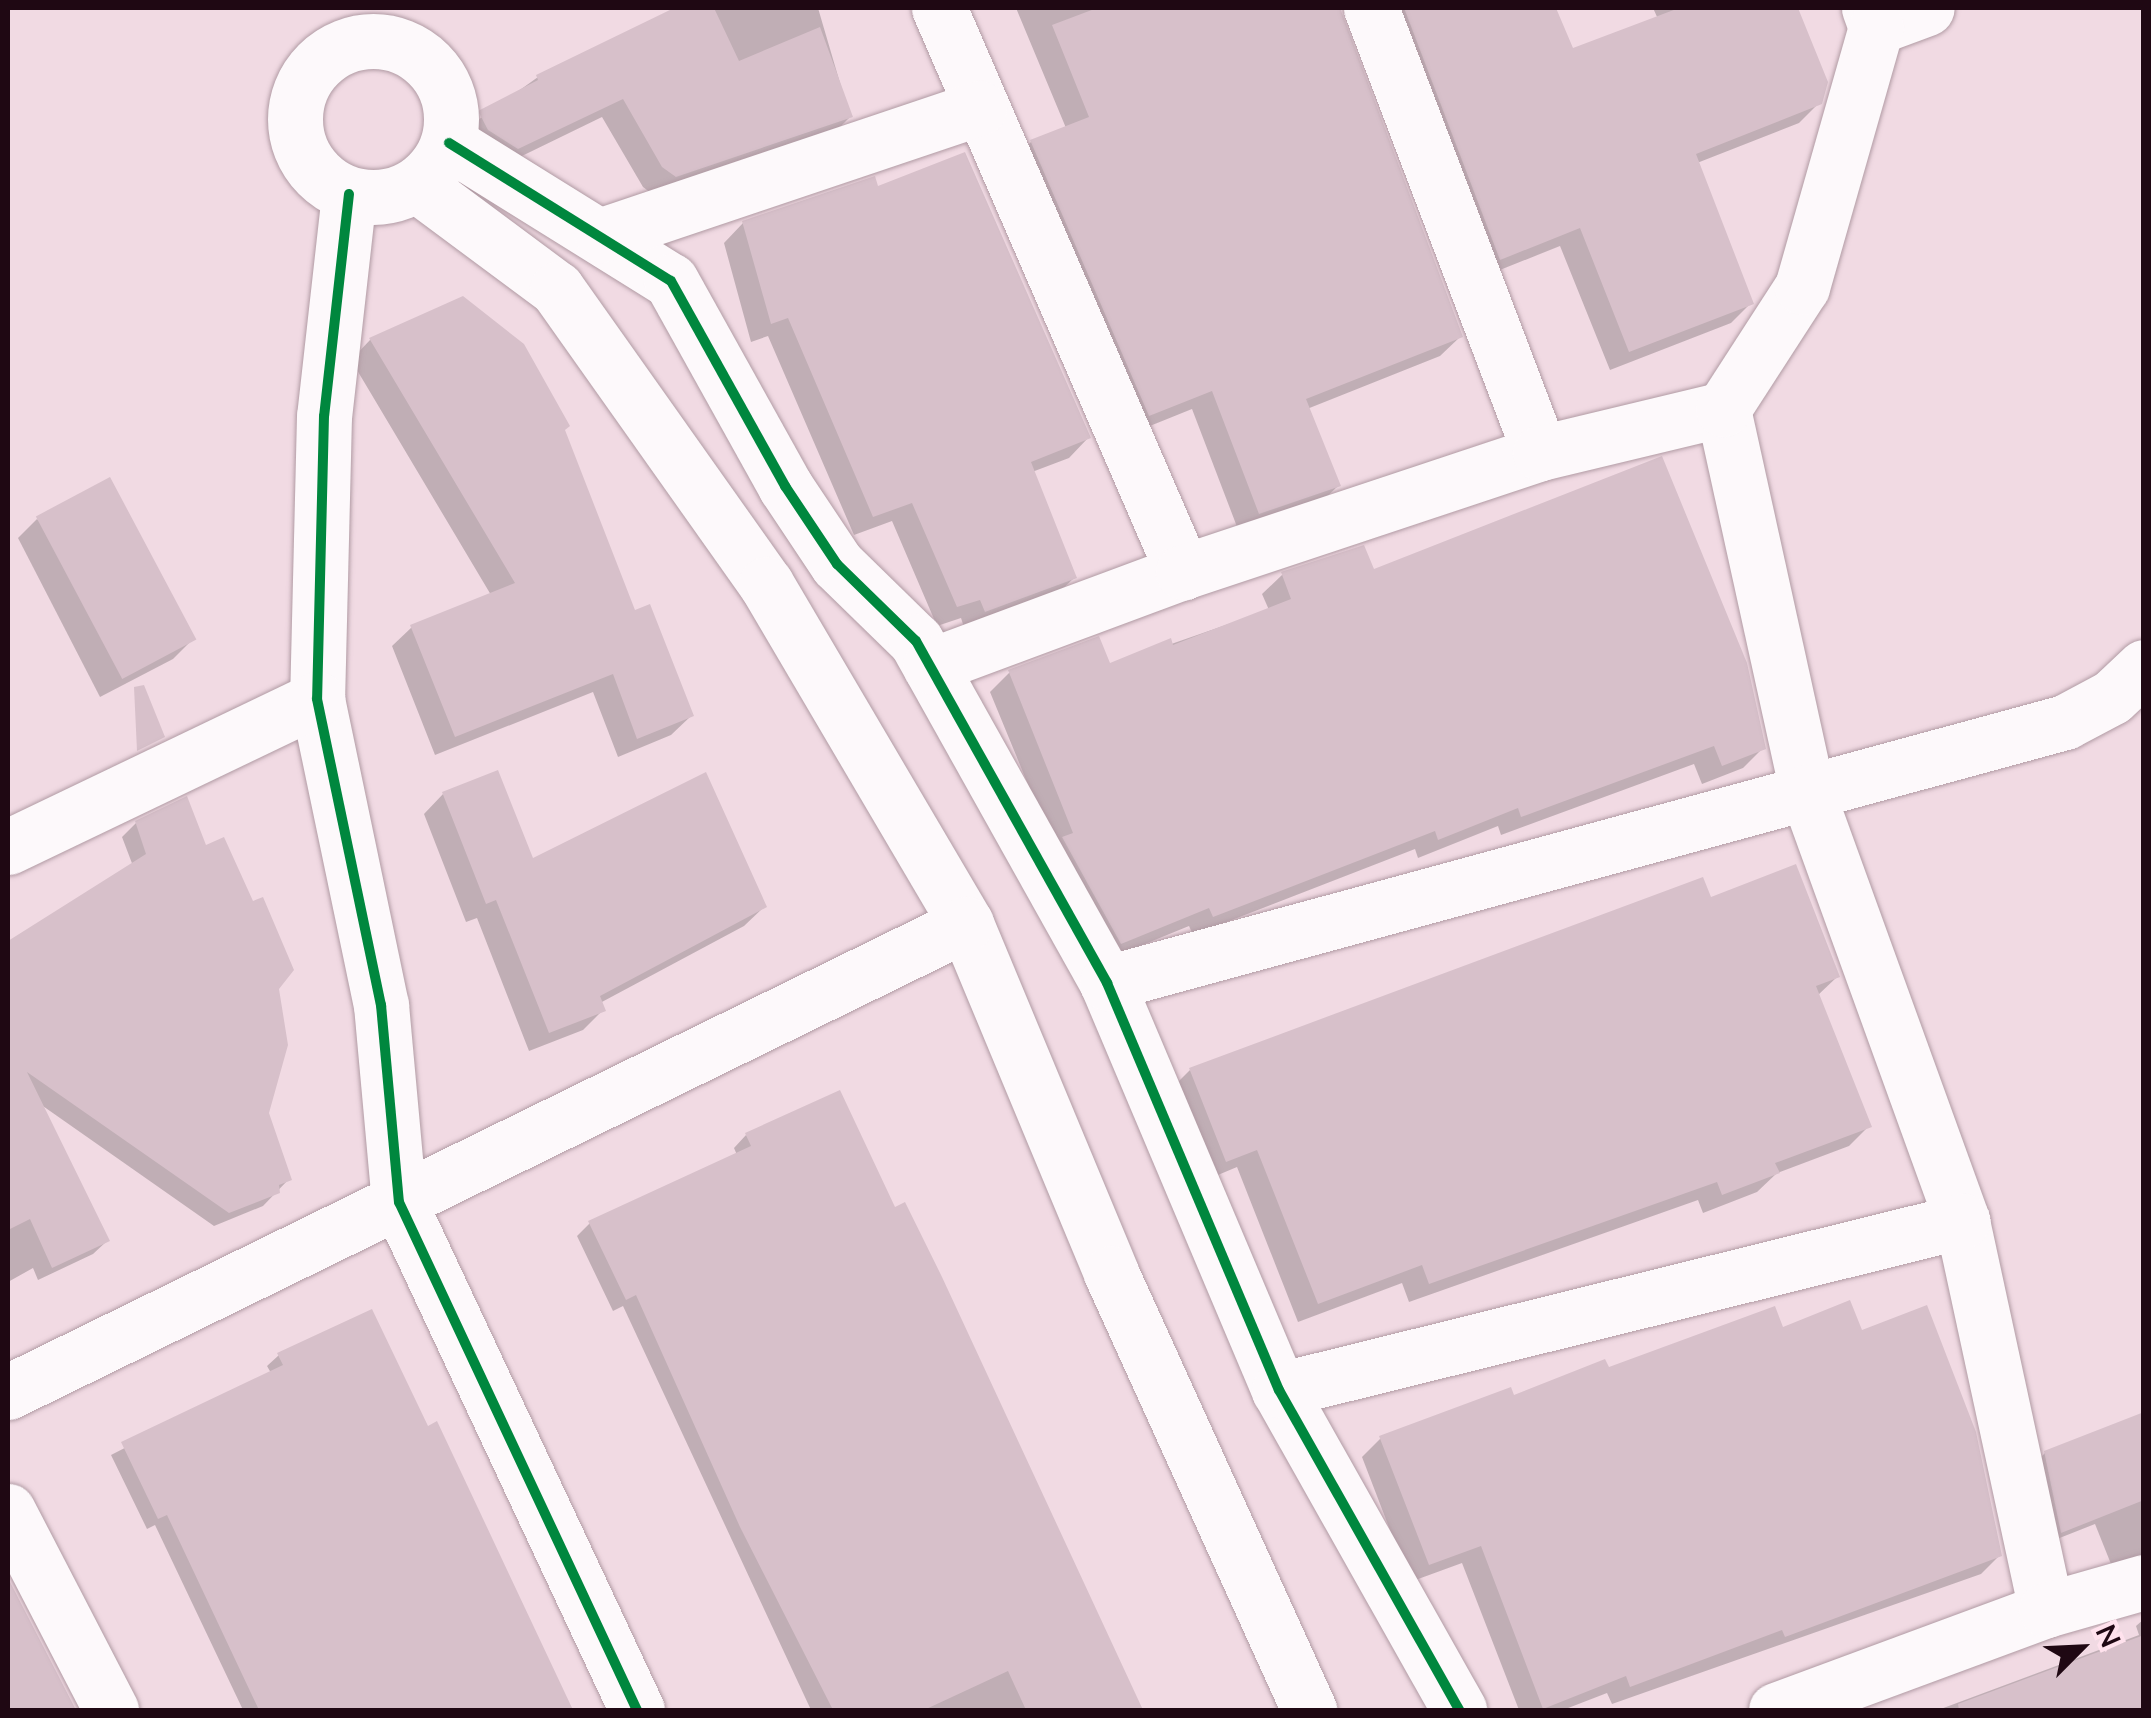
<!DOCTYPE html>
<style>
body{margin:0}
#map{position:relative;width:2151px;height:1718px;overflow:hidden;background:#f1dae3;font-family:Mulish,sans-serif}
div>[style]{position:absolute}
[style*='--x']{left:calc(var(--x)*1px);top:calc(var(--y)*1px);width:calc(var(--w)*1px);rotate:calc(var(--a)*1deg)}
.shadow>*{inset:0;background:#0003}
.building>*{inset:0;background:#d7c0ca;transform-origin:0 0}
.roads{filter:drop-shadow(0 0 2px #b19ba4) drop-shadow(0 0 2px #b19ba4)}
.street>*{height:55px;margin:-27.5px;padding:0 27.5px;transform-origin:27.5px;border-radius:27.5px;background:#fdf9fb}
.street>.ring{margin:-27.5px;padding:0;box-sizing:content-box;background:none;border:55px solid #fdf9fb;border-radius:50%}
.cycleway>*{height:10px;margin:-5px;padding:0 5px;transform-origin:5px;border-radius:5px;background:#00873e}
span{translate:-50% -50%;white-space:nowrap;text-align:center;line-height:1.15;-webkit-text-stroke:10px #ffe2ed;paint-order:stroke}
.frame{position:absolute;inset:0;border:10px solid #1f0813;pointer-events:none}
.north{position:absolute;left:2031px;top:1598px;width:100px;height:100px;-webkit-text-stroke:8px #ffe2ed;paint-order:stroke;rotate:66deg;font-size:28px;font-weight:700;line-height:40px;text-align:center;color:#1f0813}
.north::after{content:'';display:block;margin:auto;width:35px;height:45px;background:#1f0813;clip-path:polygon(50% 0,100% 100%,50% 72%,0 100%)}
</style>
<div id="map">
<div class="shadow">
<div style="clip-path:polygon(677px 8px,818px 8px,850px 117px,831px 136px,655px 196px,643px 187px,602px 117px,497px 168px,460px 133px,538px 77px)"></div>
<div style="clip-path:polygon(1016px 8px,1341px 8px,1339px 19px,1460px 337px,1440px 356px,1307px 409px,1338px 486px,1318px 505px,1239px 532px,1192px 409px,1130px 434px,1012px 161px,1031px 142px,1066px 128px)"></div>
<div style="clip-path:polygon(1374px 8px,1554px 8px,1571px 52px,1658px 19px,1653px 8px,1796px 8px,1825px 82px,1819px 103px,1799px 123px,1697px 163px,1751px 303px,1731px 323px,1610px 370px,1560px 246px,1480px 278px)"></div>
<div style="clip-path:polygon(877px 189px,1088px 438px,1069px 458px,1032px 472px,1074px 578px,1054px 597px,965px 630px,961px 618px,937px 626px,892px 521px,854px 535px,768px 336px,751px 342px,724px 243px,743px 223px)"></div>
<div style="clip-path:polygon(462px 299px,563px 430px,633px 613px,691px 716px,671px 735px,618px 757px,593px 692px,435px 755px,392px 646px,412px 627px,491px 595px,351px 360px,370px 340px)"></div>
<div style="clip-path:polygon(37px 519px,193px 639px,173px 659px,100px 697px,18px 538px)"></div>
<div style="clip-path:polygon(1372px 572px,1763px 748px,1743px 768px,1702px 784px,1694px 764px,1501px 835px,1498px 826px,1418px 858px,1415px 849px,1193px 935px,1189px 926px,1101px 962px,990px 692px,1010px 672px,1108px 666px,1269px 610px,1262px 594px,1282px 575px)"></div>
<div style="clip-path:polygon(443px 794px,532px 861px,764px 907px,744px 926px,600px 1003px,603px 1010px,583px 1030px,529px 1051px,477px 918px,466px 922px,424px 814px)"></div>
<div style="clip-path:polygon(136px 823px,205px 848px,277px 989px,267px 1113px,289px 1179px,263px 1206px,214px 1226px,40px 1104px,107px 1241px,93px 1254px,38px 1280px,33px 1268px,8px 1282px,8px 944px,133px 866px,122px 837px)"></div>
<div style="clip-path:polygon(1710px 900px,1837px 977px,1817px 996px,1869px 1126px,1849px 1146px,1777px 1173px,1757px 1192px,1703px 1213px,1698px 1200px,1409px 1302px,1402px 1283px,1298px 1322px,1237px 1167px,1206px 1180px,1170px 1090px,1190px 1070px)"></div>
<div style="clip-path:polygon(746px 1135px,894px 1210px,940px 1278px,1140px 1710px,811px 1710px,623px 1306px,613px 1311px,577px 1236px,590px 1223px,737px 1155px,734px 1148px)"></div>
<div style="clip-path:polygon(1782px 1330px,1861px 1334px,2000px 1555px,1981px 1574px,1612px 1704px,1607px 1693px,1563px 1710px,1519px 1710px,1462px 1563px,1410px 1582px,1362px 1457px,1380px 1439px,1607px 1370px)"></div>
<div style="clip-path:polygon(279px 1355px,427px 1429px,472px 1497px,570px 1710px,243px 1710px,155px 1525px,147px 1529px,111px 1455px,271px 1373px,267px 1366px)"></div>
<div style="clip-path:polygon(2144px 1417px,2144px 1562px,2111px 1564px,2095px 1524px,2052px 1541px,2035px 1463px,2045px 1453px)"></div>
<div style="clip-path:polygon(8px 1583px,73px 1710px,8px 1710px)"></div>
<div style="clip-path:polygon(2144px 1619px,2144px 1710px,1938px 1710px,2139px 1635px,2136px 1626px)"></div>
</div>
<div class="building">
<div style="clip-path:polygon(674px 8px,714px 8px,739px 61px,820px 27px,853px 117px,676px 177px,662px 167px,623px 99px,518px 149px,488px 130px,478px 111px,538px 80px,536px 75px)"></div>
<div style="clip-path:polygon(1097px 8px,1340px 8px,1463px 337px,1306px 399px,1341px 486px,1259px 514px,1212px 391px,1149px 416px,1030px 140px,1089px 117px,1052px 25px)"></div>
<div style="clip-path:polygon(1404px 8px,1556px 8px,1573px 48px,1679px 8px,1798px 8px,1828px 82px,1822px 104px,1696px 154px,1754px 304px,1629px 352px,1580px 228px,1500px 260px)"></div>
<div style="clip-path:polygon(965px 152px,1091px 438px,1031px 462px,1077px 578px,985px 612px,980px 600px,957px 607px,912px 503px,873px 517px,788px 318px,771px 324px,742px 221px,875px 176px,878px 186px)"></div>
<div style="clip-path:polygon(463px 296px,524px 344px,570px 426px,565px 430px,635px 610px,650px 604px,694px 716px,637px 739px,613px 674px,455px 737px,410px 625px,515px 583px,369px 338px)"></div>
<div style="clip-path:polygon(1662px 456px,1747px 663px,1766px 749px,1722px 766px,1714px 746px,1521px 817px,1518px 808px,1438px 840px,1435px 831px,1213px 917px,1209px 908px,1121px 944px,1062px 837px,1073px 833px,1008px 670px,1099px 636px,1110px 663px,1171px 638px,1173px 645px,1291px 599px,1281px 572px,1364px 545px,1374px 569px)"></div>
<div style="left:110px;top:477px;width:184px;height:84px;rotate:62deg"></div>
<div style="clip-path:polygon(144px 685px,165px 737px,137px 751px,134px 687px)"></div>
<div style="clip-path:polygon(498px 770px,533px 858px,706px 772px,767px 907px,600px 996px,606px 1011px,549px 1033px,496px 900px,486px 904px,442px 792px)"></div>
<div style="clip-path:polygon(187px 796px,206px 845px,224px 837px,253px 901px,263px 897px,294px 970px,279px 989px,288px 1045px,269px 1113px,292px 1180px,279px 1185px,280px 1193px,229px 1213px,27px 1072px,110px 1241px,52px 1268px,30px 1219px,8px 1230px,8px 941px,146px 854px,135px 821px)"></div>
<div style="clip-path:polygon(1796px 864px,1840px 977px,1816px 986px,1872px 1127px,1775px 1163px,1780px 1173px,1722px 1195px,1717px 1182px,1429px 1284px,1422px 1265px,1318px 1304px,1257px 1150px,1226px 1162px,1189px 1068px,1703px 877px,1711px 897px)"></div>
<div style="clip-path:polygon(840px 1090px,895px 1207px,905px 1202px,942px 1277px,1143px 1710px,1026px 1710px,1008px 1671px,924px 1710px,833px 1710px,740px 1527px,636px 1295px,626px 1300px,588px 1221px,751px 1146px,745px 1133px)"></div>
<div style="clip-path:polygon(1850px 1300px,1862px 1330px,1927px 1305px,1976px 1432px,2002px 1556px,1785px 1637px,1782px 1630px,1630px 1687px,1626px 1676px,1543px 1709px,1481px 1546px,1429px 1565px,1379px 1436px,1511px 1387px,1514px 1395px,1605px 1359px,1609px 1367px,1775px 1306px,1783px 1327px)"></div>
<div style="clip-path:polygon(372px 1309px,428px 1426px,437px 1421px,573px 1710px,259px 1710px,167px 1515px,158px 1519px,121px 1442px,283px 1365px,277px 1353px)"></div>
<div style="clip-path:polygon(2144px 1412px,2144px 1500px,2061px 1533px,2044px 1451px)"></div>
<div style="clip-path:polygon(8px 1578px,76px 1710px,8px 1710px)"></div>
<div style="clip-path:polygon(2144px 1635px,2144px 1710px,1959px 1710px,1958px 1704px)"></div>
</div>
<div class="roads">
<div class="street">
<div style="--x:939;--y:8;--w:615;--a:66.61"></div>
<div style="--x:1371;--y:8;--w:476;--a:69.2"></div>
<div style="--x:1869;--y:8;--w:20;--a:70"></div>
<div style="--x:1876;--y:27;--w:54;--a:-20.4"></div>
<div class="ring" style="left:295px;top:41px;width:101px;height:101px"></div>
<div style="--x:449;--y:143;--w:261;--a:31.9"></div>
<div style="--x:671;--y:281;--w:235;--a:60.9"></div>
<div style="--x:785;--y:486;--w:94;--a:56.3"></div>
<div style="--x:837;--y:564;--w:110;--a:44.3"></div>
<div style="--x:916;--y:641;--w:392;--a:60.8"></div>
<div style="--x:1107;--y:983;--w:442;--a:67.1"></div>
<div style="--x:1279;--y:1390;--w:367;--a:60.6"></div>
<div style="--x:417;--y:185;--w:174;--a:36.6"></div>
<div style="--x:557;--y:289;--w:362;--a:54.7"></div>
<div style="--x:766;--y:584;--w:394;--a:59.5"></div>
<div style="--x:966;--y:924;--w:378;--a:67.4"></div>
<div style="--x:1111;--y:1273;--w:480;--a:65.6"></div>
<div style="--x:349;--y:194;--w:223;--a:96.4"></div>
<div style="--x:324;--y:416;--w:283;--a:91.4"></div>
<div style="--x:317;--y:699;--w:313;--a:78.2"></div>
<div style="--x:381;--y:1005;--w:198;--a:84.8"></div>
<div style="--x:399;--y:1202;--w:561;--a:64.9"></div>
<div style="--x:602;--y:235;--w:398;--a:-18.6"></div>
<div style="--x:1723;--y:409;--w:392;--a:77.6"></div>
<div style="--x:1807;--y:792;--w:456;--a:70.1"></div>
<div style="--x:1962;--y:1221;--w:398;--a:77.8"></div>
<div style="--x:930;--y:666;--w:270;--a:-20.4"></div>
<div style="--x:1183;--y:572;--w:376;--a:-18.4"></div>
<div style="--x:1540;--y:453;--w:188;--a:-13.5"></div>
<div style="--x:1723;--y:409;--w:145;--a:-57.1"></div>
<div style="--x:1802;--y:287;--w:270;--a:-74.1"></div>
<div style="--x:8;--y:847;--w:343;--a:-25.6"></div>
<div style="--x:1107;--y:983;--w:993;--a:-15.24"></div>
<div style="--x:2065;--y:722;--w:53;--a:-28"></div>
<div style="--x:2112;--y:697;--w:44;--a:-43.2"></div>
<div style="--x:1279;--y:1390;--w:704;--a:-13.9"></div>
<div style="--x:8;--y:1392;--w:1066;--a:-26.04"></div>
<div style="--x:8;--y:1511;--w:224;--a:62.6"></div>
<div style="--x:1776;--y:1710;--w:288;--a:-20.3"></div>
<div style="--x:2046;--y:1610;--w:102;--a:-15.9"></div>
</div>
</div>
<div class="cycleway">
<div style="--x:449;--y:143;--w:261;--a:31.9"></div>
<div style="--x:671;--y:281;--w:235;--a:60.9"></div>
<div style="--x:785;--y:486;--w:94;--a:56.3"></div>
<div style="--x:837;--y:564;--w:110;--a:44.3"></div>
<div style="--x:916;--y:641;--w:392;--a:60.8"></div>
<div style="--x:1107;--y:983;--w:442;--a:67.1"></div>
<div style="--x:1279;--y:1390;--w:367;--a:60.6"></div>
<div style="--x:349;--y:194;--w:223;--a:96.4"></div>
<div style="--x:324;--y:416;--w:283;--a:91.4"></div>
<div style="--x:317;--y:699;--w:313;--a:78.2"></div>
<div style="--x:381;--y:1005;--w:198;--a:84.8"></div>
<div style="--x:399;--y:1202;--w:561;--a:64.9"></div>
</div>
<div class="frame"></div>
<div class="north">N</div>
</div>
